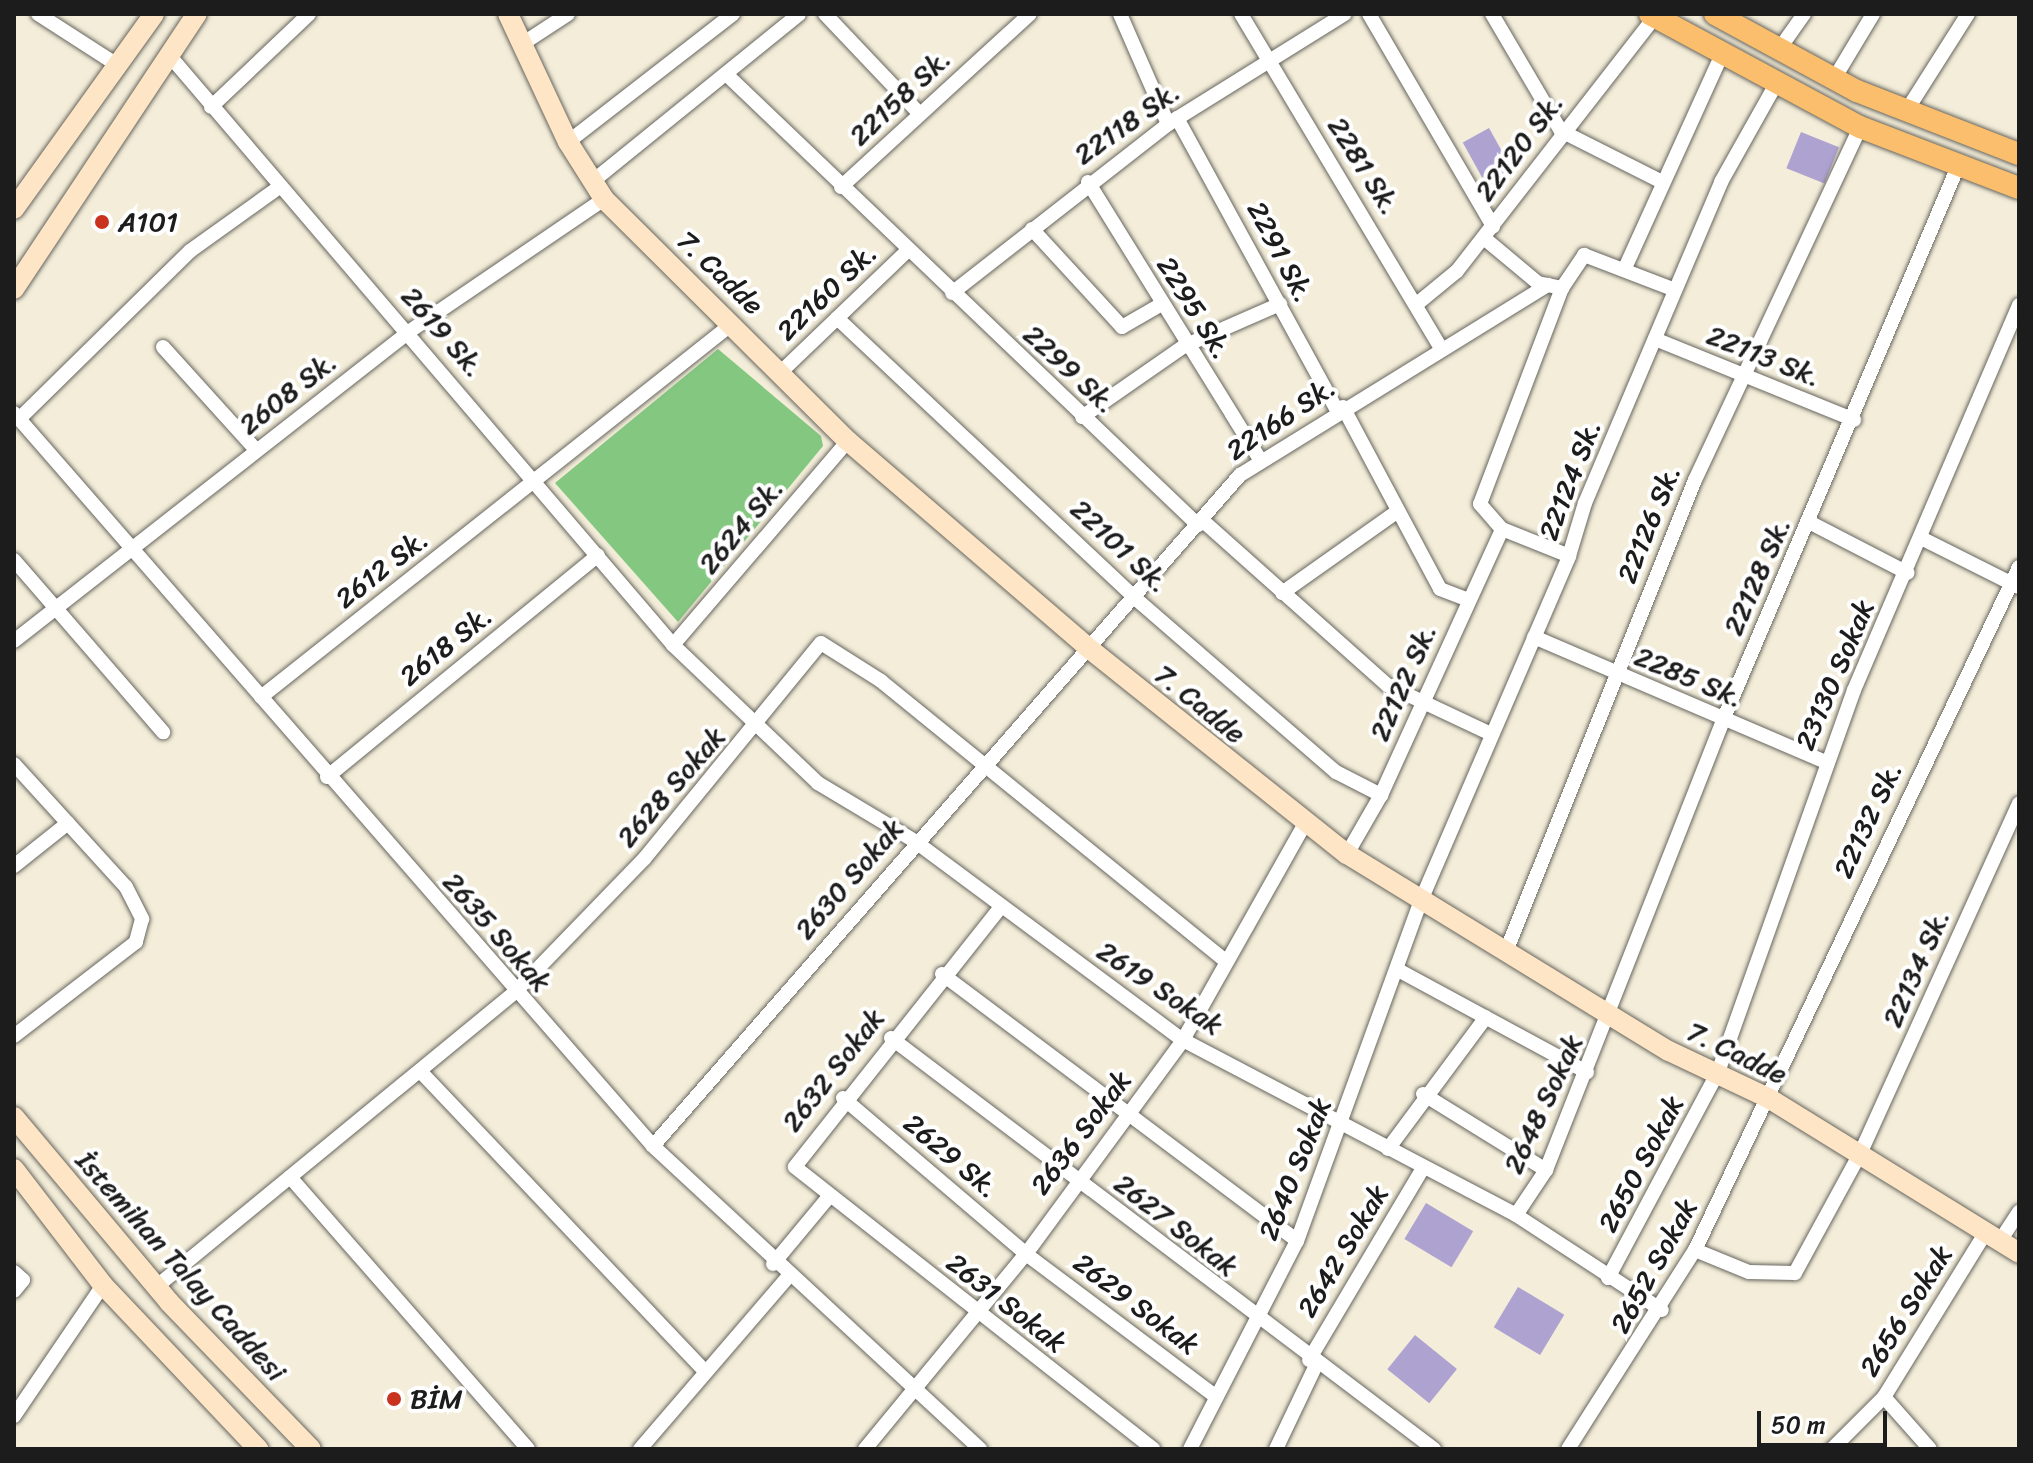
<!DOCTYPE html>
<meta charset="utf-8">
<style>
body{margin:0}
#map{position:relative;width:2033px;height:1463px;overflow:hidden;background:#f3edd9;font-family:Sriracha,sans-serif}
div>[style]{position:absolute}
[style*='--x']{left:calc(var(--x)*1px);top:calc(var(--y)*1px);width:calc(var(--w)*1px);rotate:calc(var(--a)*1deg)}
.green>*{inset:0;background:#84c780}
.building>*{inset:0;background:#aea2d1;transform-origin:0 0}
.roads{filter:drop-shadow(0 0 2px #67655e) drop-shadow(0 0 2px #67655e)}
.street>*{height:14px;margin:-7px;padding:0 7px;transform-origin:7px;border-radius:7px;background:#fff}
.secondary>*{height:20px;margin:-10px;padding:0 10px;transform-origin:10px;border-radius:10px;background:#fde5c5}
.primary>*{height:22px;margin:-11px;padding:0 11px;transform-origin:11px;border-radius:11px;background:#fabe6d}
.dots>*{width:22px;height:22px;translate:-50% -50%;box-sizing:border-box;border:4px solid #fff;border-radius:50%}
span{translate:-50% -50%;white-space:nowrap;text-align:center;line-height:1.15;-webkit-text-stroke:8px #fff;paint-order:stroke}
.street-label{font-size:28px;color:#1c1c1c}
.poi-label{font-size:28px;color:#1c1c1c}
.left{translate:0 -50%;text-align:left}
.frame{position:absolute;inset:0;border:16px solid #1c1c1c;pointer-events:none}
.scale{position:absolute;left:1757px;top:1411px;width:130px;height:36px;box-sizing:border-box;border:4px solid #1c1c1c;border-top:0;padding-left:10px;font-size:24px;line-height:28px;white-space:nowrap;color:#1c1c1c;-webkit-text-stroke:6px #fff;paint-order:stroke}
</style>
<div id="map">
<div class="green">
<div style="clip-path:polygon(718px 349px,821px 436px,823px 446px,678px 622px,555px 483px)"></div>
</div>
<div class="building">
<div style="left:1489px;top:128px;width:53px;height:30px;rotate:61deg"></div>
<div style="left:1801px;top:132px;width:41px;height:39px;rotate:22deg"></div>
<div style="left:1426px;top:1203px;width:55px;height:42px;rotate:31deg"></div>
<div style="left:1518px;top:1287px;width:54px;height:47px;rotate:31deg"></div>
<div style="left:1415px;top:1335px;width:54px;height:44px;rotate:39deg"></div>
</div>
<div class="roads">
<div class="street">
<div style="--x:38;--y:14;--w:93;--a:32.7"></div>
<div style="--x:825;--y:14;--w:137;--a:46.5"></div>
<div style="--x:1120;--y:14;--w:120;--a:66.4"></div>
<div style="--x:1241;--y:14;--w:389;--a:59.1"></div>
<div style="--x:1369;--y:14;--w:246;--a:59.7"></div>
<div style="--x:1492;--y:14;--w:136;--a:59.5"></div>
<div style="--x:1561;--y:131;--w:113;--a:26.8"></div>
<div style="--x:522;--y:44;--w:55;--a:-33.1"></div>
<div style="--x:1780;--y:48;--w:42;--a:-54.8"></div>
<div style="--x:169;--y:55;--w:776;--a:49.49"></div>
<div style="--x:673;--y:645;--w:200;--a:43.6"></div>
<div style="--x:818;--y:783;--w:114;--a:31"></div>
<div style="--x:916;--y:842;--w:332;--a:36.6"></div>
<div style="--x:1183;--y:1040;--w:376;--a:27.7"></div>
<div style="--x:1516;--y:1215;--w:174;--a:33.1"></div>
<div style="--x:726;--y:74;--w:653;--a:43.7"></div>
<div style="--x:1834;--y:79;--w:76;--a:-59"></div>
<div style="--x:211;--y:107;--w:135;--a:-43.5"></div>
<div style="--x:1907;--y:110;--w:114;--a:-57.6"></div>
<div style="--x:1177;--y:118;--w:333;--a:61.3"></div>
<div style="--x:568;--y:142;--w:209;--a:-37.8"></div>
<div style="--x:593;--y:181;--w:265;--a:-39"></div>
<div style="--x:1088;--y:182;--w:326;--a:58.2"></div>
<div style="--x:841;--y:187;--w:256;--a:-42.5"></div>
<div style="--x:1032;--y:229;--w:133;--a:47.4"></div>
<div style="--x:1122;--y:327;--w:44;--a:-30.1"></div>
<div style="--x:1484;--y:238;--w:70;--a:39.8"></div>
<div style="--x:1538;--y:283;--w:25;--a:12"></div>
<div style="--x:1562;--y:288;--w:40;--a:-56"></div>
<div style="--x:1584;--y:255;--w:97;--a:21"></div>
<div style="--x:1625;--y:268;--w:235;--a:-65.6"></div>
<div style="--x:1562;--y:288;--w:231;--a:110.8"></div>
<div style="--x:1480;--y:504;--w:33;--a:49"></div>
<div style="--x:1502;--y:529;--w:72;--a:21.9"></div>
<div style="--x:952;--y:293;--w:274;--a:-38"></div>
<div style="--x:1168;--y:124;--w:208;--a:-31.9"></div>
<div style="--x:1418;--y:303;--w:50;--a:-39.4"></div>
<div style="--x:1457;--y:271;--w:322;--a:-52.1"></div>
<div style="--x:837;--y:318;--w:409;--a:43.2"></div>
<div style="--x:1135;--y:598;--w:266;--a:40.9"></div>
<div style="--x:1336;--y:772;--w:51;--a:27.1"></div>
<div style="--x:1655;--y:339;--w:215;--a:22.1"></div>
<div style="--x:163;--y:347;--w:139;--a:47.9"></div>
<div style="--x:783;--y:370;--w:173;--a:-43.8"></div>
<div style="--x:1343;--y:407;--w:206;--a:61.9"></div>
<div style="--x:1440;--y:589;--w:30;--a:21"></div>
<div style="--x:14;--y:413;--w:972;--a:48.92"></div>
<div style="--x:653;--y:1146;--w:446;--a:42.8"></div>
<div style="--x:1082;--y:417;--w:124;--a:-34.8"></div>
<div style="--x:1184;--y:346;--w:105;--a:-23.6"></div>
<div style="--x:20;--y:418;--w:238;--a:-44.5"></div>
<div style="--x:190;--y:251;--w:108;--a:-35.6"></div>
<div style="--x:1202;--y:520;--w:248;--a:41.7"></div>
<div style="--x:1387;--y:685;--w:115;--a:25.2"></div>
<div style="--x:1809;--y:522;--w:111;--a:27.3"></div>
<div style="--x:1923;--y:539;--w:107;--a:26.6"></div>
<div style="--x:14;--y:560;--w:228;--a:49.1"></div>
<div style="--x:1282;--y:593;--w:142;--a:-35.3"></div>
<div style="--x:1534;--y:637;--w:317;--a:23.2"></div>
<div style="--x:14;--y:641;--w:503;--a:-38.05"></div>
<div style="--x:410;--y:331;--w:235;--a:-34.2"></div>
<div style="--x:673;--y:645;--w:269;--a:-49.4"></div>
<div style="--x:261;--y:697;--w:601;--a:-38.38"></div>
<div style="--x:14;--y:764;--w:166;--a:47.7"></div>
<div style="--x:126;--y:887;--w:36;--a:63"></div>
<div style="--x:142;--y:919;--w:24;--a:105"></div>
<div style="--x:136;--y:942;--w:154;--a:142.4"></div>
<div style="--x:327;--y:777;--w:350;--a:-39.3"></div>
<div style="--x:1347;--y:854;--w:68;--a:-60"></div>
<div style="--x:1381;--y:795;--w:292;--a:-65.5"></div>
<div style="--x:14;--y:866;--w:69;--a:-38.5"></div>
<div style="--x:1000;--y:908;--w:330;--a:128.4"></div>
<div style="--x:795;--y:1167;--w:456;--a:38.2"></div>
<div style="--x:1507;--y:949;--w:505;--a:-68.16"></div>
<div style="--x:1695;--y:480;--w:390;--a:-64.9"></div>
<div style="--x:1398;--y:970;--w:215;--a:28.4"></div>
<div style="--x:942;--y:974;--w:444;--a:36.9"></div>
<div style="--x:891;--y:1038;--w:681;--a:37.12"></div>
<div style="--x:420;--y:1071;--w:415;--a:46.5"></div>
<div style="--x:1423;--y:1094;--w:145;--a:31.7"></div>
<div style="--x:843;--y:1098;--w:240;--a:40.4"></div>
<div style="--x:1026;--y:1254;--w:235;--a:36.9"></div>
<div style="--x:653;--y:1146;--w:892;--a:-48.82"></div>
<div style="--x:1240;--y:475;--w:362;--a:-31.7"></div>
<div style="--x:1388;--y:1149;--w:164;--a:-53.4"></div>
<div style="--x:290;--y:1177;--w:361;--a:48.8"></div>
<div style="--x:1516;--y:1215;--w:54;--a:-56.3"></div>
<div style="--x:1546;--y:1170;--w:484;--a:-68.5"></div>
<div style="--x:1723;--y:720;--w:604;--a:-67"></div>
<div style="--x:2000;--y:1241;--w:35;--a:-57"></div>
<div style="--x:1695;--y:1250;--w:58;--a:22.2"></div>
<div style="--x:1749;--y:1272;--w:46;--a:1.2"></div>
<div style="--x:1795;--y:1273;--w:136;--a:-61.4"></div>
<div style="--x:1860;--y:1154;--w:385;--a:-65.6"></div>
<div style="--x:773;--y:1264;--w:85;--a:-50.3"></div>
<div style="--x:14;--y:1272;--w:12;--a:42"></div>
<div style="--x:23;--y:1280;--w:14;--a:129"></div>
<div style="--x:1608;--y:1278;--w:234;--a:-61.9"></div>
<div style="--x:1718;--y:1072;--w:405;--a:-70.4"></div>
<div style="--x:1854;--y:690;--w:419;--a:-66.8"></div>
<div style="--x:156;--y:1287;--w:465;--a:-39.4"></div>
<div style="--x:515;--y:992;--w:185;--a:-45.9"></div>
<div style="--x:644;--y:859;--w:279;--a:-50.7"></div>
<div style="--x:821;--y:643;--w:71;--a:32.3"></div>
<div style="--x:881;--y:681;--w:442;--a:39.1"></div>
<div style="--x:1309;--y:1360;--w:223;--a:-59.3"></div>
<div style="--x:1884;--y:1397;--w:69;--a:48.5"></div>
<div style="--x:14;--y:1416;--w:158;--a:-55.8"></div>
<div style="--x:640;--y:1449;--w:227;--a:-49.3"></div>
<div style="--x:865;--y:1449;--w:253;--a:-50.5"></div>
<div style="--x:1026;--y:1254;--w:265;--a:-53.7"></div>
<div style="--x:1183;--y:1040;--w:247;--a:-60.6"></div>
<div style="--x:1190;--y:1449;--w:234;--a:-62.8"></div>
<div style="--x:1297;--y:1241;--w:365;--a:-70"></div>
<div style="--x:1422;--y:898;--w:372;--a:-66.7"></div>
<div style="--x:1569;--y:556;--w:55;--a:-73.2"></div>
<div style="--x:1585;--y:503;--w:349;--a:-67"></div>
<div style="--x:1721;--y:182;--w:112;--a:-60.7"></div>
<div style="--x:1276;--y:1449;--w:93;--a:-64.5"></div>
<div style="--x:1568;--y:1449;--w:236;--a:-57.5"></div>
<div style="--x:1695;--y:1250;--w:756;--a:-64.62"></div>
<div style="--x:1832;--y:1449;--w:74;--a:-45"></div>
<div style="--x:1884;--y:1397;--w:194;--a:-58.3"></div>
</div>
<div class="secondary">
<div style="--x:508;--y:14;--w:141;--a:64.9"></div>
<div style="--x:568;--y:142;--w:67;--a:57.7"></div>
<div style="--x:604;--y:199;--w:344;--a:44.8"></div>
<div style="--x:848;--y:441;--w:314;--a:40.7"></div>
<div style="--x:1086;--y:646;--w:334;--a:38.6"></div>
<div style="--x:1347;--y:854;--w:377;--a:31.5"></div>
<div style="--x:1669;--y:1051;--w:112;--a:25.4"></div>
<div style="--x:1770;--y:1099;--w:293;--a:31.7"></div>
<div style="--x:14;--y:209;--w:240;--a:-54.3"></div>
<div style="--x:14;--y:289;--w:330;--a:-56.4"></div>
<div style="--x:14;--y:1117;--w:241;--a:50"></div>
<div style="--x:169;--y:1302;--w:204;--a:46"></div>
<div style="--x:14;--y:1169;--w:146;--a:52.5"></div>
<div style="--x:103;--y:1285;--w:226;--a:46.6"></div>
</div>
<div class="primary">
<div style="--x:1650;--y:14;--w:238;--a:28.3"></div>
<div style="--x:1860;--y:127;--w:170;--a:21"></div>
<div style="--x:1715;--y:14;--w:162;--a:28.5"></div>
<div style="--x:1857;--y:91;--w:174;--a:21.3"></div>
</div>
</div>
<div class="dots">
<div style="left:102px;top:222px;background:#c8321e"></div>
<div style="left:394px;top:1399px;background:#c8321e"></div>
</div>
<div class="street-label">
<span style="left:900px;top:97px;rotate:-43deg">22158 Sk.</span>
<span style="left:1127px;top:123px;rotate:-35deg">22118 Sk.</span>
<span style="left:1519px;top:147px;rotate:-53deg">22120 Sk.</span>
<span style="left:1364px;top:166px;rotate:58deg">2281 Sk.</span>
<span style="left:1280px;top:252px;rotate:62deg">2291 Sk.</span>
<span style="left:720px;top:273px;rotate:44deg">7. Cadde</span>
<span style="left:827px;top:292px;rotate:-44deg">22160 Sk.</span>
<span style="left:1194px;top:308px;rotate:58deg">2295 Sk.</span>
<span style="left:443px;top:332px;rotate:49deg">2619 Sk.</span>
<span style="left:1764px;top:356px;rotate:22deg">22113 Sk.</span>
<span style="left:1070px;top:369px;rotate:43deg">2299 Sk.</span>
<span style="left:288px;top:393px;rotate:-38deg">2608 Sk.</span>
<span style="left:1281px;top:419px;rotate:-34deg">22166 Sk.</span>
<span style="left:1570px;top:480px;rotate:-69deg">22124 Sk.</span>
<span style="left:1649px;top:524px;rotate:-68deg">22126 Sk.</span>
<span style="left:741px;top:526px;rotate:-50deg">2624 Sk.</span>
<span style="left:1120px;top:546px;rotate:43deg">22101 Sk.</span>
<span style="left:382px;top:569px;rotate:-38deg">2612 Sk.</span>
<span style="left:1757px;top:576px;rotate:-66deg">22128 Sk.</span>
<span style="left:446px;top:646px;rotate:-39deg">2618 Sk.</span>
<span style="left:1835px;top:675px;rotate:-67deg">23130 Sokak</span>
<span style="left:1689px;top:677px;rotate:23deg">2285 Sk.</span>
<span style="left:1403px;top:682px;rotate:-66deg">22122 Sk.</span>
<span style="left:1200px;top:704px;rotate:39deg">7. Cadde</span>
<span style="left:671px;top:787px;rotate:-49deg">2628 Sokak</span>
<span style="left:1868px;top:820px;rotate:-65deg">22132 Sk.</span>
<span style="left:849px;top:879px;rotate:-49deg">2630 Sokak</span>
<span style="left:497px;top:932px;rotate:49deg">2635 Sokak</span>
<span style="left:1916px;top:968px;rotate:-66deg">22134 Sk.</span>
<span style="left:1160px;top:988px;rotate:34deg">2619 Sokak</span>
<span style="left:1737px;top:1053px;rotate:26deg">7. Cadde</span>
<span style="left:833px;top:1070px;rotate:-52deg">2632 Sokak</span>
<span style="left:1543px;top:1104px;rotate:-65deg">2648 Sokak</span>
<span style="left:1081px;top:1133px;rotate:-53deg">2636 Sokak</span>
<span style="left:951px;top:1156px;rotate:40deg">2629 Sk.</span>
<span style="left:1641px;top:1164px;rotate:-62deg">2650 Sokak</span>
<span style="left:1295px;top:1169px;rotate:-68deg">2640 Sokak</span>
<span style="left:1176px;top:1225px;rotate:38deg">2627 Sokak</span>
<span style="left:1343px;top:1251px;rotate:-59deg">2642 Sokak</span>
<span style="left:181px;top:1266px;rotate:48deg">İstemihan Talay Caddesi</span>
<span style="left:1654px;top:1266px;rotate:-61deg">2652 Sokak</span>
<span style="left:1006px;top:1303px;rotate:38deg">2631 Sokak</span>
<span style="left:1136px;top:1304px;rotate:37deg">2629 Sokak</span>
<span style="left:1906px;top:1311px;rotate:-58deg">2656 Sokak</span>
</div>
<div class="poi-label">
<span class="left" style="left:118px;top:222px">A101</span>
<span class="left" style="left:410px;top:1399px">BİM</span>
</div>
<div class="frame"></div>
<div class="scale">50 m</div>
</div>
